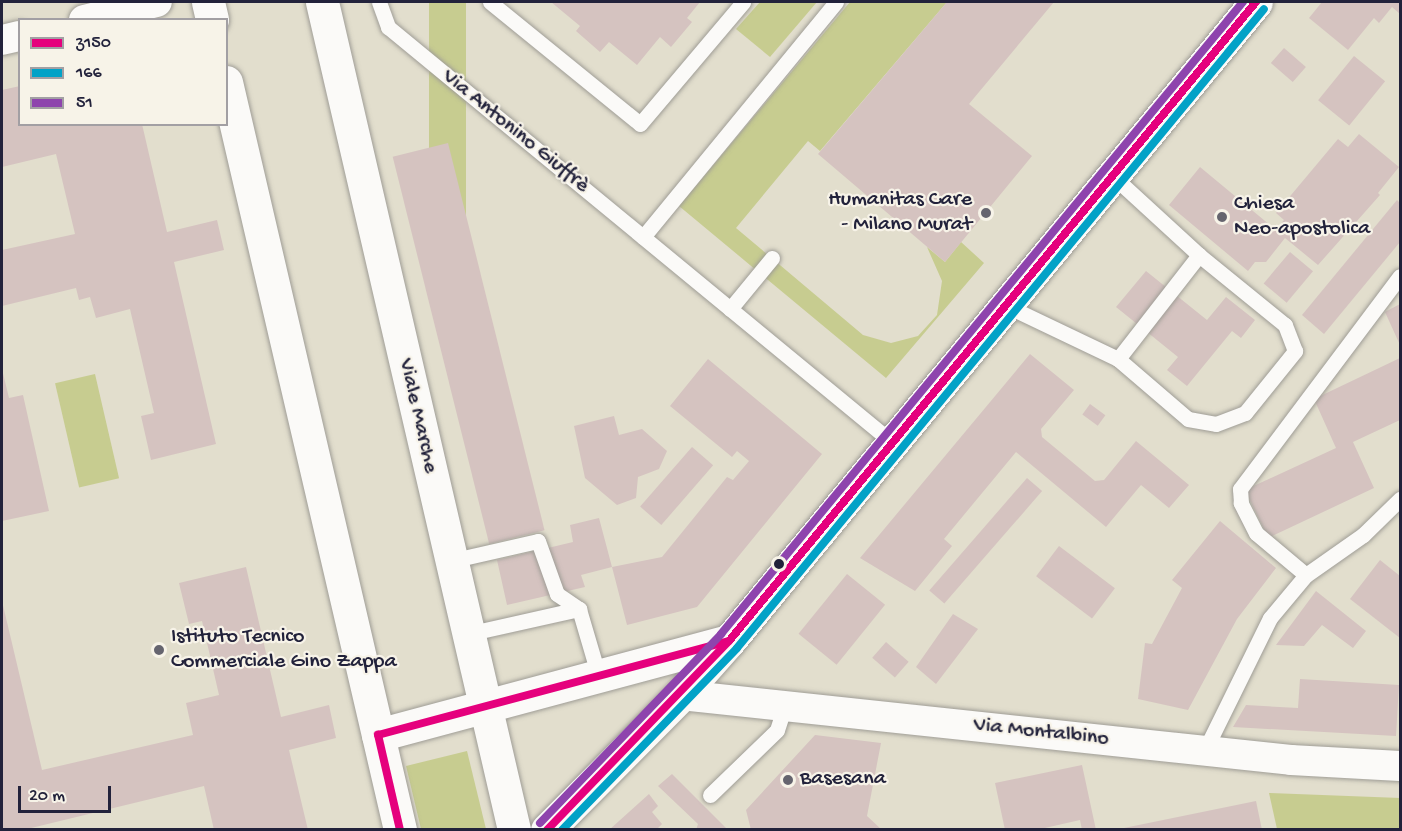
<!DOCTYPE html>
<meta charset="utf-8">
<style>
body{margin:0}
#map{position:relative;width:1402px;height:831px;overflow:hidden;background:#e2decd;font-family:"Gochi Hand",sans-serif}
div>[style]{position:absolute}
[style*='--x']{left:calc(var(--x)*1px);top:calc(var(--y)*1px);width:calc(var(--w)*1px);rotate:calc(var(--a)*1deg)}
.green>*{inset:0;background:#c7cc90;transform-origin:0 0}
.building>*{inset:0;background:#d5c3c0;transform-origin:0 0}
.roads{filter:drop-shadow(0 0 2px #9f9d96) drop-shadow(0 0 2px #9f9d96)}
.service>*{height:15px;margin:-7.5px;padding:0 7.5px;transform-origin:7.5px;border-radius:7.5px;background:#fbfaf8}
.minor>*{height:30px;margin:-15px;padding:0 15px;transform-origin:15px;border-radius:15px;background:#fbfaf8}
.primary>*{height:33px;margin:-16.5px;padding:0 16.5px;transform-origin:16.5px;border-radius:16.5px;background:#fbfaf8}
.bus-1>*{height:8px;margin:-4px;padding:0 4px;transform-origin:4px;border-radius:4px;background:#e5007d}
.bus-2>*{height:8px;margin:-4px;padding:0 4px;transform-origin:4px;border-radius:4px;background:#02a2c7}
.bus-3>*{height:8px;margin:-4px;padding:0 4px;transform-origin:4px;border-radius:4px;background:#8e44ad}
.dots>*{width:16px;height:16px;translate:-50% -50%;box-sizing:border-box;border:3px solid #f7f3e8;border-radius:50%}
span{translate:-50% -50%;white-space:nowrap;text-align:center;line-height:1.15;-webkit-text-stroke:4.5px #f7f3e8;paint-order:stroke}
.street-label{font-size:22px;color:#22223b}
.poi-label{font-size:22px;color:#22223b}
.right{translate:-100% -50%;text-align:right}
.left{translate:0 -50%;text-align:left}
.frame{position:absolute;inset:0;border:3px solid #22223b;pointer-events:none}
.legend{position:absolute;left:18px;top:18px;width:210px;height:108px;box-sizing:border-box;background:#f7f3e8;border:2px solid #a29fa3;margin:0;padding:8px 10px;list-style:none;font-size:18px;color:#22223b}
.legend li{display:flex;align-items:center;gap:12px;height:30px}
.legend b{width:30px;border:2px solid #a29fa3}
.scale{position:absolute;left:18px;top:786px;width:93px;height:27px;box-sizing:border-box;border:3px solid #22223b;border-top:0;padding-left:8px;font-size:18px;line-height:21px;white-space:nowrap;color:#22223b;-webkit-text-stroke:4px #f7f3e8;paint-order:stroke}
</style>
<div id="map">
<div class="green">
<div style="left:429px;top:2px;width:37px;height:294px"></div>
<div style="clip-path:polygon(760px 2px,817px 2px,770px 57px,736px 29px)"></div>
<div style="clip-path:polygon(850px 2px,947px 2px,820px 151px,808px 141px,736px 228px,863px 335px,891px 343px,918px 336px,937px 315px,942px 281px,927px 247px,945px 262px,961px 242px,984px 263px,886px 378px,679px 206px)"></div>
<div style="left:95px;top:374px;width:107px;height:41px;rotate:77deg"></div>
<div style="clip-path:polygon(467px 751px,486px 829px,421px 829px,406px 766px)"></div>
<div style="clip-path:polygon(1269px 793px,1400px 798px,1400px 829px,1277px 829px)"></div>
</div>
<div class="building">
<div style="clip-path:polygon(551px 2px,700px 2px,687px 18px,692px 22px,671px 47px,660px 37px,637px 65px,609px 42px,600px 52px,576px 31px,580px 26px)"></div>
<div style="clip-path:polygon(947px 2px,1054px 2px,969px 104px,1032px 156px,945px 262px,818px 154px)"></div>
<div style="clip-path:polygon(1322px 2px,1400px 2px,1400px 14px,1392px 7px,1379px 23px,1374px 18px,1348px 50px,1309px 18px)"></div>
<div style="left:1284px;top:48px;width:29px;height:20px;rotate:41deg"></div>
<div style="left:1354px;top:56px;width:40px;height:57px;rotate:39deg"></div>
<div style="clip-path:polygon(20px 86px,20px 124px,142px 124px,167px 232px,217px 220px,224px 250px,174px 262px,216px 444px,151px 460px,141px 416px,154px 413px,130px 309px,96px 318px,90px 297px,79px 300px,76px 288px,2px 306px,2px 250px,75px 234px,56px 154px,2px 167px,2px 90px)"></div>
<div style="clip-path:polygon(1359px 134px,1399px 167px,1378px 193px,1380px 195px,1318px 265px,1285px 238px,1266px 262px,1255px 262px,1248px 271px,1169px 205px,1200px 167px,1276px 230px,1284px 220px,1276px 213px,1338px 139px,1348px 147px)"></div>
<div style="left:448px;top:143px;width:399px;height:57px;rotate:76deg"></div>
<div style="clip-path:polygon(1397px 200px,1400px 203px,1400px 242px,1324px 334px,1302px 315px)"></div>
<div style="left:1290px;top:252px;width:30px;height:41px;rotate:40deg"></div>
<div style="clip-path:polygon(1146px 271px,1207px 320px,1226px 297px,1255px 320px,1241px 338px,1232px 331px,1187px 386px,1167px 370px,1178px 357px,1116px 307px)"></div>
<div style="clip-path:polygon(1400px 304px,1400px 345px,1385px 312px)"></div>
<div style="clip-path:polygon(1030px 354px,1074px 390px,1041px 429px,1042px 437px,1095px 481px,1104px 480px,1136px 441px,1189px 485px,1169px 508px,1141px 485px,1106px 527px,1016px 452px,944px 539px,952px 546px,915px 591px,860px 558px)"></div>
<div style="clip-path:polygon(1400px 358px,1400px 420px,1353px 442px,1374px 488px,1268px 538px,1245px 490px,1336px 448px,1314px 399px)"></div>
<div style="clip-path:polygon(708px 359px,822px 454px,697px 607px,627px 625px,612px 567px,662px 557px,727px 477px,733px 480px,749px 461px,737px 451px,732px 457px,670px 406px)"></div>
<div style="clip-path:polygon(2px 369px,9px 398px,23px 395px,49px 511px,2px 521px)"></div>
<div style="left:1090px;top:404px;width:19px;height:13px;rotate:36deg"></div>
<div style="clip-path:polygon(614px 416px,619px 435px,642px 429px,667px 451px,659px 469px,638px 477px,636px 498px,617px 505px,585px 478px,574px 426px)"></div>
<div style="left:692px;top:447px;width:28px;height:79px;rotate:41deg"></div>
<div style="left:1027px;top:478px;width:20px;height:149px;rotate:41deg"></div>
<div style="clip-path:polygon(599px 518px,612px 567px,581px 575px,585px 587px,507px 605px,497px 560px,573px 542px,570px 525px)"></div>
<div style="clip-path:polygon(1220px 521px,1276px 568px,1237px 619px,1188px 710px,1138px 699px,1145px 643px,1152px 644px,1182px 588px,1172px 580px)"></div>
<div style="left:1059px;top:546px;width:70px;height:38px;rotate:37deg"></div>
<div style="clip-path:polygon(1380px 560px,1400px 576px,1400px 638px,1350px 599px)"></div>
<div style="clip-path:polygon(246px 567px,281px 717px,329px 705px,336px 738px,289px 750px,308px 830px,214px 830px,204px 786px,23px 830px,2px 830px,2px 601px,42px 770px,193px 735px,186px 703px,219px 695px,202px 621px,189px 624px,179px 583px)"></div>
<div style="left:847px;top:574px;width:49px;height:77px;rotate:39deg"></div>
<div style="clip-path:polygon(1316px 591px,1366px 631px,1353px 648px,1322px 625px,1304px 646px,1276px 645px)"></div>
<div style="clip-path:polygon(953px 614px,978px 629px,936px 684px,916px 667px)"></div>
<div style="left:886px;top:642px;width:30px;height:21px;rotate:41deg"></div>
<div style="clip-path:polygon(1300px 679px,1399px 685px,1396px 736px,1233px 727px,1246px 705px,1298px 708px)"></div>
<div style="clip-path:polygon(815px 735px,881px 743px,867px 816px,882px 830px,751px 830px,746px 810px)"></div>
<div style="clip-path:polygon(1082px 765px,1096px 830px,1082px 830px,1080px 820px,1036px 830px,1005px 830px,995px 783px)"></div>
<div style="clip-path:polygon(672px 774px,728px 830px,696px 830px,698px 824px,658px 786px)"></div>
<div style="clip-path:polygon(649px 794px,658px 806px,652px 812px,662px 824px,656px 830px,609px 830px)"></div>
<div style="clip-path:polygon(1256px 801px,1262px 830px,1124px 830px,1124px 828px)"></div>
</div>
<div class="roads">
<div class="service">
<div style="--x:379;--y:2;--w:27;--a:70"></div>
<div style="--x:388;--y:27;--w:654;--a:39.48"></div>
<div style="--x:490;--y:2;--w:193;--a:39.1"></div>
<div style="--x:640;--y:124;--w:160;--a:-49.8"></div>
<div style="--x:643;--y:237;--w:304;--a:-50.6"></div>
<div style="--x:1007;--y:306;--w:123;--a:25.5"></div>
<div style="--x:1118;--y:359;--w:132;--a:-52.1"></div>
<div style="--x:1199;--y:255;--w:115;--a:-137.5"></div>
<div style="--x:730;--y:309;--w:66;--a:-50.5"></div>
<div style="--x:1118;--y:359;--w:92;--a:40.6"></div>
<div style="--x:1188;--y:419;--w:28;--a:10"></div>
<div style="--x:1216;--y:424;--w:31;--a:-21"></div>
<div style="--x:1245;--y:413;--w:80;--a:-51.1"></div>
<div style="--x:1295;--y:351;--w:28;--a:-111"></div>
<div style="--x:1285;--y:325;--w:111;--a:-140.9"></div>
<div style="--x:450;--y:561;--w:90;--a:-12.8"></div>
<div style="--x:538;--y:541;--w:56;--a:70.3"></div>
<div style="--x:557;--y:594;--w:27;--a:34"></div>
<div style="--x:579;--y:609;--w:71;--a:73.6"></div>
<div style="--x:1306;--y:575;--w:65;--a:-140"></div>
<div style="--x:1256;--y:533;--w:34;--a:-117"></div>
<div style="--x:1241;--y:503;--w:14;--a:-94"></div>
<div style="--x:1240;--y:489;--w:266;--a:-53.1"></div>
<div style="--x:467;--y:634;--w:115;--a:-12.6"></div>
<div style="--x:1205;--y:750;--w:147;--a:-63.8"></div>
<div style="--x:1270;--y:618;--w:56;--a:-50.1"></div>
<div style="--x:1306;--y:575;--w:70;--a:-35.1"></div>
<div style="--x:1363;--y:535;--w:52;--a:-44.2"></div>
<div style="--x:710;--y:795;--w:93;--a:-44.1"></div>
<div style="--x:777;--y:730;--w:25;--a:-72"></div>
</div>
<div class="minor">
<div style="--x:84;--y:20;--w:75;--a:-13.9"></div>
<div style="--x:2;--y:40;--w:18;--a:-13"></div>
<div style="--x:681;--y:695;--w:613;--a:6.08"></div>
<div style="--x:1291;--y:760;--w:109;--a:3.2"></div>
</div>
<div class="primary">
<div style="--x:208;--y:2;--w:18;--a:77"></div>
<div style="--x:322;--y:2;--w:850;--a:76.94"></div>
<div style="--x:226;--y:82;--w:768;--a:76.9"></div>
<div style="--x:378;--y:735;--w:363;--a:-15"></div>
<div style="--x:547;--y:830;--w:190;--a:-45.2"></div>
<div style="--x:681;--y:695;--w:72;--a:-48.4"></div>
<div style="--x:729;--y:641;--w:828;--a:-50.49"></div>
</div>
</div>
<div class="bus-1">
<div style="--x:400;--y:830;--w:98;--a:-103"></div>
<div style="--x:378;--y:735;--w:363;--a:-15"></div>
<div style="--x:547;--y:830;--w:262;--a:-46.1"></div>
<div style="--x:729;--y:641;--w:828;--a:-50.49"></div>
</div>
<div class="bus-2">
<div style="--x:562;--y:830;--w:252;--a:-46.1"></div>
<div style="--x:737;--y:648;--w:828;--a:-50.49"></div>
</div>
<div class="bus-3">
<div style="--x:540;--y:823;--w:262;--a:-46.2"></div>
<div style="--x:721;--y:634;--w:820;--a:-50.45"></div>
</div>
<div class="dots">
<div style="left:986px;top:213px;background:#65646e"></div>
<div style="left:1222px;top:217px;background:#65646e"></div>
<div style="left:779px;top:564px;background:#22223b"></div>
<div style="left:159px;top:650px;background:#65646e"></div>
<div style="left:788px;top:780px;background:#65646e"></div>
</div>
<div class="street-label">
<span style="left:515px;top:132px;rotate:39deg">Via Antonino Giuffrè</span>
<span style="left:417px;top:416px;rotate:77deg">Viale Marche</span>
<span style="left:1041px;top:733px;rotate:6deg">Via Montalbino</span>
</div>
<div class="poi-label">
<span class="right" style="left:972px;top:213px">Humanitas Care<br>- Milano Murat</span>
<span class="left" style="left:1234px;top:217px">Chiesa<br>Neo-apostolica</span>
<span class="left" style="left:171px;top:650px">Istituto Tecnico<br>Commerciale Gino Zappa</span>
<span class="left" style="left:800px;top:780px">Basesana</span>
</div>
<div class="frame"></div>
<ul class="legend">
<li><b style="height:8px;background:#e5007d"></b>z150</li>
<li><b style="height:8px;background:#02a2c7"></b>166</li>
<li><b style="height:8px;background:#8e44ad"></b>51</li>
</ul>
<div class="scale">20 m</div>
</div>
